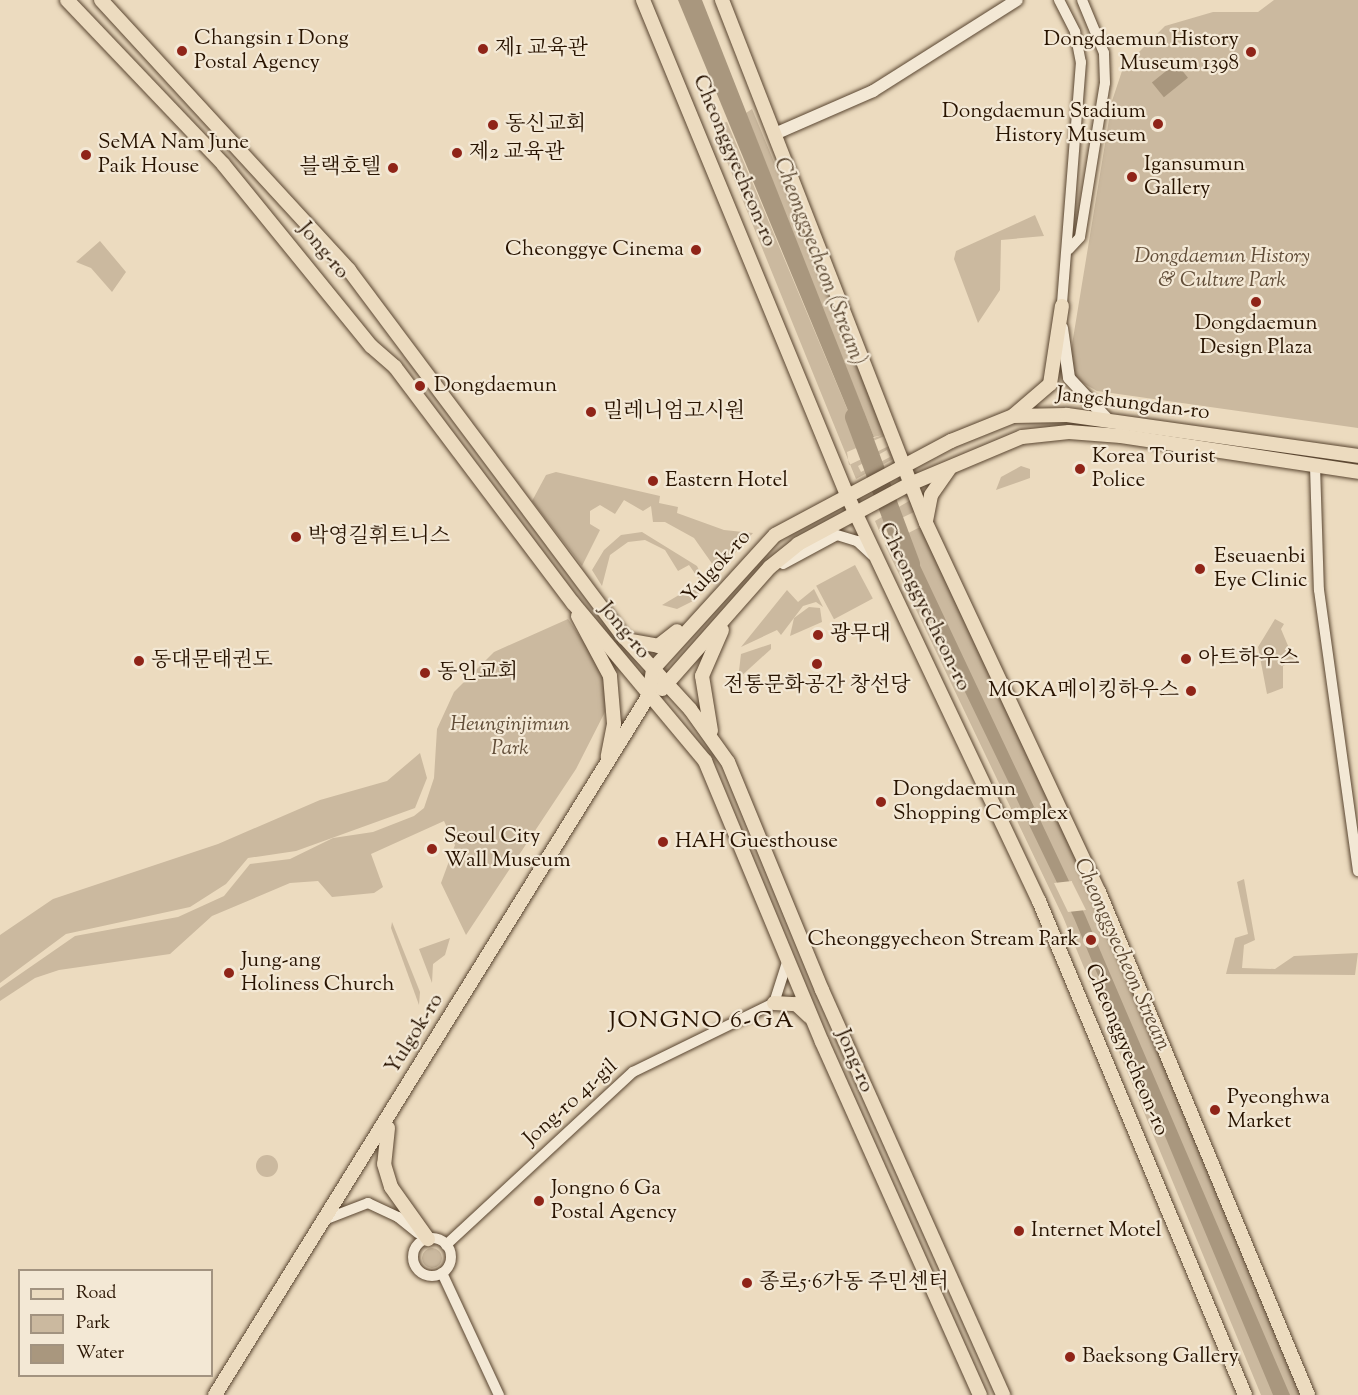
<!DOCTYPE html>
<meta charset="utf-8">
<style>
body{margin:0}
#map{position:relative;width:1358px;height:1395px;overflow:hidden;background:#ecdbbf;font-family:"Sorts Mill Goudy","Noto Serif KR",serif}
div>[style]{position:absolute}
[style*='--x']{left:calc(var(--x)*1px);top:calc(var(--y)*1px);width:calc(var(--w)*1px);rotate:calc(var(--a)*1deg)}
.green>*{inset:0;background:#cbb99f;transform-origin:0 0}
.round{border-radius:50%}
.water>*{inset:0;background:#a9977e;transform-origin:0 0}
.pier>*{inset:0;background:#ecdbbf}
.river>*{height:20px;margin:-10px;padding:0 10px;transform-origin:10px;border-radius:10px;background:#a9977e}
.roads{filter:drop-shadow(0 0 2px #594530) drop-shadow(0 0 2px #594530)}
.tertiary>*{height:10px;margin:-5px;padding:0 5px;transform-origin:5px;border-radius:5px;background:#f3e8d5}
.tertiary>.ring{margin:-5px;padding:0;box-sizing:content-box;background:none;border:10px solid #f3e8d5;border-radius:50%}
.secondary>*{height:12px;margin:-6px;padding:0 6px;transform-origin:6px;border-radius:6px;background:#f3e8d5}
.primary>*{height:14px;margin:-7px;padding:0 7px;transform-origin:7px;border-radius:7px;background:#ecdbbf}
.dots>*{width:16px;height:16px;translate:-50% -50%;box-sizing:border-box;border:3px solid #f3e8d5;border-radius:50%}
span{translate:-50% -50%;white-space:nowrap;text-align:center;line-height:1.15;-webkit-text-stroke:4.5px #f3e8d5;paint-order:stroke}
.poi-label{font-size:21px;color:#281300}
.left{translate:0 -50%;text-align:left}
.right{translate:-100% -50%;text-align:right}
.street-label{font-size:21px;color:#281300}
.park-label{font-size:21px;color:#614d38;font-style:italic}
.water-label{font-size:22px;color:#5c4832;font-style:italic}
.quarter-label{font-size:24px;color:#281300;letter-spacing:1.5px}
.legend{position:absolute;left:18px;top:1269px;width:195px;height:108px;box-sizing:border-box;background:#f3e8d5;border:2px solid #a29380;margin:0;padding:8px 10px;list-style:none;font-size:18px;color:#281300}
.legend li{display:flex;align-items:center;gap:12px;height:30px}
.legend b{width:30px;border:2px solid #a29380}
</style>
<div id="map">
<div class="green">
<div style="clip-path:polygon(1274px 0,1358px 0,1358px 428px,1097px 391px,1074px 378px,1070px 357px,1112px 101px,1123px 68px,1165px 26px,1213px 12px,1258px 12px)"></div>
<div style="clip-path:polygon(evenodd,752px 109px,897px 457px,856px 479px,712px 125px,727px 122px,861px 442px,883px 435px,874px 437px,829px 327px,746px 113px,752px 109px,887px 435px,891px 445px,849px 465px,847px 452px,887px 435px,752px 109px,887px 450px,890px 457px,861px 472px,858px 466px,887px 450px)"></div>
<div style="clip-path:polygon(1035px 215px,1044px 236px,1001px 240px,1000px 290px,978px 323px,954px 259px,956px 251px)"></div>
<div style="clip-path:polygon(100px 241px,126px 272px,112px 292px,91px 268px,76px 262px)"></div>
<div style="clip-path:polygon(1021px 466px,1030px 469px,1030px 478px,996px 490px,1001px 477px)"></div>
<div style="clip-path:polygon(556px 472px,660px 496px,659px 503px,678px 507px,677px 513px,724px 530px,753px 533px,718px 572px,694px 538px,665px 522px,653px 522px,651px 506px,643px 511px,624px 500px,615px 514px,600px 505px,590px 511px,590px 524px,600px 530px,582px 566px,532px 501px,546px 475px)"></div>
<div style="clip-path:polygon(909px 501px,913px 502px,925px 526px,1088px 885px,1304px 1395px,1261px 1395px,1063px 917px,885px 545px,924px 525px,916px 511px,879px 529px,883px 540px,875px 521px)"></div>
<div style="clip-path:polygon(642px 532px,697px 566px,704px 581px,697px 599px,677px 609px,662px 605px,701px 582px,689px 565px,678px 571px,665px 550px,645px 540px,628px 542px,610px 555px,602px 586px,592px 570px,604px 550px,621px 535px)"></div>
<div style="left:855px;top:565px;width:38px;height:44px;rotate:62deg"></div>
<div style="clip-path:polygon(814px 589px,823px 607px,816px 602px,803px 606px,781px 635px,777px 630px,741px 647px,787px 590px,798px 602px)"></div>
<div style="clip-path:polygon(809px 607px,820px 608px,822px 622px,790px 636px,794px 618px)"></div>
<div style="clip-path:polygon(568px 619px,605px 673px,607px 708px,576px 769px,466px 935px,441px 883px,455px 845px,444px 821px,371px 854px,383px 887px,374px 893px,332px 897px,318px 881px,290px 883px,212px 916px,170px 954px,59px 970px,35px 978px,0 1001px,0 988px,75px 936px,178px 917px,224px 896px,250px 864px,290px 859px,333px 838px,373px 832px,414px 816px,424px 808px,434px 778px,437px 729px,454px 692px,494px 652px)"></div>
<div style="clip-path:polygon(1275px 619px,1284px 624px,1281px 629px,1294px 660px,1283px 666px,1283px 688px,1267px 694px,1258px 647px)"></div>
<div style="clip-path:polygon(771px 644px,771px 649px,738px 679px,741px 654px)"></div>
<div style="clip-path:polygon(420px 753px,427px 778px,415px 808px,296px 851px,248px 858px,226px 884px,190px 907px,66px 934px,0 983px,0 935px,53px 899px,218px 844px,320px 800px,387px 781px)"></div>
<div style="clip-path:polygon(1244px 879px,1255px 940px,1244px 945px,1242px 968px,1275px 969px,1294px 956px,1358px 953px,1355px 975px,1226px 974px,1235px 938px,1248px 934px,1237px 882px)"></div>
<div style="clip-path:polygon(392px 922px,420px 992px,419px 1005px,391px 928px)"></div>
<div style="clip-path:polygon(450px 938px,445px 955px,433px 964px,432px 983px,419px 949px)"></div>
<div class="round" style="left:256px;top:1155px;width:22px;height:22px"></div>
<div class="round" style="left:422px;top:1248px;width:20px;height:20px"></div>
</div>
<div class="water">
<div style="clip-path:polygon(678px 0,702px 0,874px 437px,861px 442px)"></div>
<div style="left:1176px;top:63px;width:19px;height:31px;rotate:51deg"></div>
<div style="clip-path:polygon(907px 538px,1085px 915px,1290px 1395px,1273px 1395px,1074px 918px,899px 555px,895px 543px)"></div>
</div>
<div class="pier">
<div style="clip-path:polygon(1072px 881px,1072px 882px,1086px 910px,1068px 912px,1054px 883px)"></div>
</div>
<div class="river">
<div style="--x:855;--y:417;--w:157;--a:69.5"></div>
</div>
<div class="roads">
<div class="tertiary">
<div style="--x:1059;--y:0;--w:36;--a:63"></div>
<div style="--x:1075;--y:32;--w:31;--a:79"></div>
<div style="--x:1081;--y:62;--w:245;--a:94.5"></div>
<div style="--x:1069;--y:249;--w:16;--a:-47"></div>
<div style="--x:1080;--y:237;--w:156;--a:-80.8"></div>
<div style="--x:1105;--y:83;--w:30;--a:-92"></div>
<div style="--x:1104;--y:53;--w:57;--a:-112.5"></div>
<div style="--x:1315;--y:466;--w:124;--a:88.2"></div>
<div style="--x:1319;--y:590;--w:284;--a:82.1"></div>
<div style="--x:783;--y:564;--w:61;--a:-28.2"></div>
<div style="--x:837;--y:535;--w:21;--a:17"></div>
<div style="--x:857;--y:541;--w:21;--a:43"></div>
<div style="--x:329;--y:1218;--w:42;--a:-21"></div>
<div style="--x:368;--y:1203;--w:33;--a:25"></div>
<div style="--x:398;--y:1217;--w:26;--a:39"></div>
<div class="ring" style="left:413px;top:1238px;width:28px;height:28px"></div>
<div style="--x:446;--y:1245;--w:255;--a:-42.8"></div>
<div style="--x:633;--y:1072;--w:157;--a:-26.1"></div>
<div style="--x:774;--y:1003;--w:46;--a:-72.3"></div>
<div style="--x:442;--y:1273;--w:135;--a:65"></div>
</div>
<div class="secondary">
<div style="--x:777;--y:133;--w:105;--a:-23.6"></div>
<div style="--x:873;--y:91;--w:170;--a:-32.3"></div>
<div style="--x:1062;--y:328;--w:50;--a:82"></div>
<div style="--x:1069;--y:378;--w:59;--a:47.1"></div>
</div>
<div class="primary">
<div style="--x:67;--y:0;--w:226;--a:46.4"></div>
<div style="--x:223;--y:164;--w:235;--a:50.9"></div>
<div style="--x:371;--y:346;--w:32;--a:41"></div>
<div style="--x:395;--y:367;--w:296;--a:53"></div>
<div style="--x:573;--y:603;--w:206;--a:50.1"></div>
<div style="--x:705;--y:761;--w:304;--a:67.4"></div>
<div style="--x:822;--y:1042;--w:387;--a:65.9"></div>
<div style="--x:101;--y:0;--w:367;--a:47.4"></div>
<div style="--x:349;--y:270;--w:459;--a:53.2"></div>
<div style="--x:624;--y:637;--w:98;--a:47.5"></div>
<div style="--x:690;--y:709;--w:65;--a:54.4"></div>
<div style="--x:728;--y:762;--w:247;--a:67.6"></div>
<div style="--x:822;--y:990;--w:444;--a:65.9"></div>
<div style="--x:643;--y:0;--w:535;--a:67.6"></div>
<div style="--x:847;--y:495;--w:449;--a:64.7"></div>
<div style="--x:1039;--y:901;--w:535;--a:67.36"></div>
<div style="--x:722;--y:0;--w:561;--a:68.69"></div>
<div style="--x:926;--y:523;--w:408;--a:64.9"></div>
<div style="--x:1099;--y:892;--w:545;--a:67.44"></div>
<div style="--x:1014;--y:415;--w:48;--a:-40.7"></div>
<div style="--x:1050;--y:384;--w:79;--a:-81.3"></div>
<div style="--x:926;--y:521;--w:26;--a:-79"></div>
<div style="--x:931;--y:495;--w:32;--a:-55"></div>
<div style="--x:578;--y:616;--w:68;--a:61.9"></div>
<div style="--x:610;--y:676;--w:48;--a:85.2"></div>
<div style="--x:614;--y:724;--w:33;--a:101"></div>
<div style="--x:631;--y:641;--w:27;--a:10"></div>
<div style="--x:658;--y:646;--w:24;--a:-38"></div>
<div style="--x:662;--y:689;--w:163;--a:-48.5"></div>
<div style="--x:770;--y:567;--w:36;--a:-39"></div>
<div style="--x:798;--y:544;--w:127;--a:-28.2"></div>
<div style="--x:910;--y:484;--w:121;--a:-22.8"></div>
<div style="--x:1022;--y:437;--w:47;--a:-6.1"></div>
<div style="--x:1069;--y:432;--w:52;--a:4.4"></div>
<div style="--x:1121;--y:436;--w:240;--a:8.6"></div>
<div style="--x:711;--y:731;--w:56;--a:-99.3"></div>
<div style="--x:702;--y:676;--w:50;--a:-66.5"></div>
<div style="--x:774;--y:1003;--w:22;--a:3"></div>
<div style="--x:796;--y:1004;--w:18;--a:43"></div>
<div style="--x:388;--y:1128;--w:36;--a:96"></div>
<div style="--x:384;--y:1164;--w:24;--a:73"></div>
<div style="--x:391;--y:1187;--w:64;--a:54.6"></div>
<div style="--x:215;--y:1395;--w:824;--a:-58.2"></div>
<div style="--x:649;--y:695;--w:26;--a:-81"></div>
<div style="--x:653;--y:669;--w:181;--a:-47.7"></div>
<div style="--x:775;--y:535;--w:200;--a:-28.1"></div>
<div style="--x:951;--y:441;--w:67;--a:-22"></div>
<div style="--x:1013;--y:416;--w:54;--a:-1.1"></div>
<div style="--x:1067;--y:415;--w:294;--a:8"></div>
</div>
</div>
<div class="dots">
<div style="left:483px;top:49px;background:#8f2418"></div>
<div style="left:182px;top:51px;background:#8f2418"></div>
<div style="left:1251px;top:52px;background:#8f2418"></div>
<div style="left:1158px;top:124px;background:#8f2418"></div>
<div style="left:493px;top:125px;background:#8f2418"></div>
<div style="left:457px;top:153px;background:#8f2418"></div>
<div style="left:86px;top:155px;background:#8f2418"></div>
<div style="left:393px;top:168px;background:#8f2418"></div>
<div style="left:1132px;top:177px;background:#8f2418"></div>
<div style="left:696px;top:250px;background:#8f2418"></div>
<div style="left:1256px;top:302px;background:#8f2418"></div>
<div style="left:420px;top:386px;background:#8f2418"></div>
<div style="left:591px;top:412px;background:#8f2418"></div>
<div style="left:1080px;top:469px;background:#8f2418"></div>
<div style="left:653px;top:481px;background:#8f2418"></div>
<div style="left:296px;top:537px;background:#8f2418"></div>
<div style="left:1200px;top:569px;background:#8f2418"></div>
<div style="left:818px;top:635px;background:#8f2418"></div>
<div style="left:1186px;top:659px;background:#8f2418"></div>
<div style="left:139px;top:661px;background:#8f2418"></div>
<div style="left:817px;top:664px;background:#8f2418"></div>
<div style="left:425px;top:673px;background:#8f2418"></div>
<div style="left:1191px;top:691px;background:#8f2418"></div>
<div style="left:881px;top:802px;background:#8f2418"></div>
<div style="left:663px;top:842px;background:#8f2418"></div>
<div style="left:432px;top:849px;background:#8f2418"></div>
<div style="left:1091px;top:940px;background:#8f2418"></div>
<div style="left:229px;top:973px;background:#8f2418"></div>
<div style="left:1215px;top:1110px;background:#8f2418"></div>
<div style="left:539px;top:1201px;background:#8f2418"></div>
<div style="left:1019px;top:1231px;background:#8f2418"></div>
<div style="left:747px;top:1283px;background:#8f2418"></div>
<div style="left:1070px;top:1357px;background:#8f2418"></div>
</div>
<div class="poi-label">
<span class="left" style="left:194px;top:51px">Changsin 1 Dong<br>Postal Agency</span>
<span class="right" style="left:1239px;top:52px">Dongdaemun History<br>Museum 1398</span>
<span class="left" style="left:495px;top:49px">제1 교육관</span>
<span class="right" style="left:1146px;top:124px">Dongdaemun Stadium<br>History Museum</span>
<span class="left" style="left:505px;top:125px">동신교회</span>
<span class="left" style="left:98px;top:155px">SeMA Nam June<br>Paik House</span>
<span class="left" style="left:469px;top:153px">제2 교육관</span>
<span class="left" style="left:1144px;top:177px">Igansumun<br>Gallery</span>
<span class="right" style="left:381px;top:168px">블랙호텔</span>
<span class="right" style="left:684px;top:250px">Cheonggye Cinema</span>
<span style="left:1256px;top:336px">Dongdaemun<br>Design Plaza</span>
<span class="left" style="left:434px;top:386px">Dongdaemun</span>
<span class="left" style="left:603px;top:412px">밀레니엄고시원</span>
<span class="left" style="left:1092px;top:469px">Korea Tourist<br>Police</span>
<span class="left" style="left:665px;top:481px">Eastern Hotel</span>
<span class="left" style="left:308px;top:537px">박영길휘트니스</span>
<span class="left" style="left:1214px;top:569px">Eseuaenbi<br>Eye Clinic</span>
<span class="left" style="left:830px;top:635px">광무대</span>
<span class="left" style="left:1198px;top:659px">아트하우스</span>
<span class="left" style="left:151px;top:661px">동대문태권도</span>
<span class="left" style="left:437px;top:673px">동인교회</span>
<span style="left:817px;top:686px">전통문화공간 창선당</span>
<span class="right" style="left:1179px;top:691px">MOKA메이킹하우스</span>
<span class="left" style="left:893px;top:802px">Dongdaemun<br>Shopping Complex</span>
<span class="left" style="left:444px;top:849px">Seoul City<br>Wall Museum</span>
<span class="left" style="left:675px;top:842px">HAH Guesthouse</span>
<span class="right" style="left:1079px;top:940px">Cheonggyecheon Stream Park</span>
<span class="left" style="left:241px;top:973px">Jung-ang<br>Holiness Church</span>
<span class="left" style="left:1227px;top:1110px">Pyeonghwa<br>Market</span>
<span class="left" style="left:551px;top:1201px">Jongno 6 Ga<br>Postal Agency</span>
<span class="left" style="left:1031px;top:1231px">Internet Motel</span>
<span class="left" style="left:759px;top:1283px">종로5·6가동 주민센터</span>
<span class="left" style="left:1082px;top:1357px">Baeksong Gallery</span>
</div>
<div class="street-label">
<span style="left:734px;top:161px;rotate:67deg">Cheonggyecheon-ro</span>
<span style="left:323px;top:251px;rotate:50deg">Jong-ro</span>
<span style="left:1133px;top:404px;rotate:7deg">Jangchungdan-ro</span>
<span style="left:717px;top:567px;rotate:-48deg">Yulgok-ro</span>
<span style="left:924px;top:607px;rotate:64deg">Cheonggyecheon-ro</span>
<span style="left:624px;top:631px;rotate:50deg">Jong-ro</span>
<span style="left:415px;top:1034px;rotate:-58deg">Yulgok-ro</span>
<span style="left:1126px;top:1050px;rotate:67deg">Cheonggyecheon-ro</span>
<span style="left:854px;top:1061px;rotate:67deg">Jong-ro</span>
<span style="left:571px;top:1103px;rotate:-42deg">Jong-ro 41-gil</span>
</div>
<div class="park-label">
<span style="left:1222px;top:269px">Dongdaemun History<br>&amp; Culture Park</span>
<span style="left:510px;top:737px">Heunginjimun<br>Park</span>
</div>
<div class="water-label">
<span style="left:818px;top:262px;rotate:69deg">Cheonggyecheon (Stream)</span>
<span style="left:1121px;top:955px;rotate:66deg">Cheonggyecheon Stream</span>
</div>
<div class="quarter-label">
<span style="left:702px;top:1022px">JONGNO 6-GA</span>
</div>
<ul class="legend">
<li><b style="height:8px;background:#ecdbbf"></b>Road</li>
<li><b style="height:16px;background:#cbb99f"></b>Park</li>
<li><b style="height:16px;background:#a9977e"></b>Water</li>
</ul>
</div>
